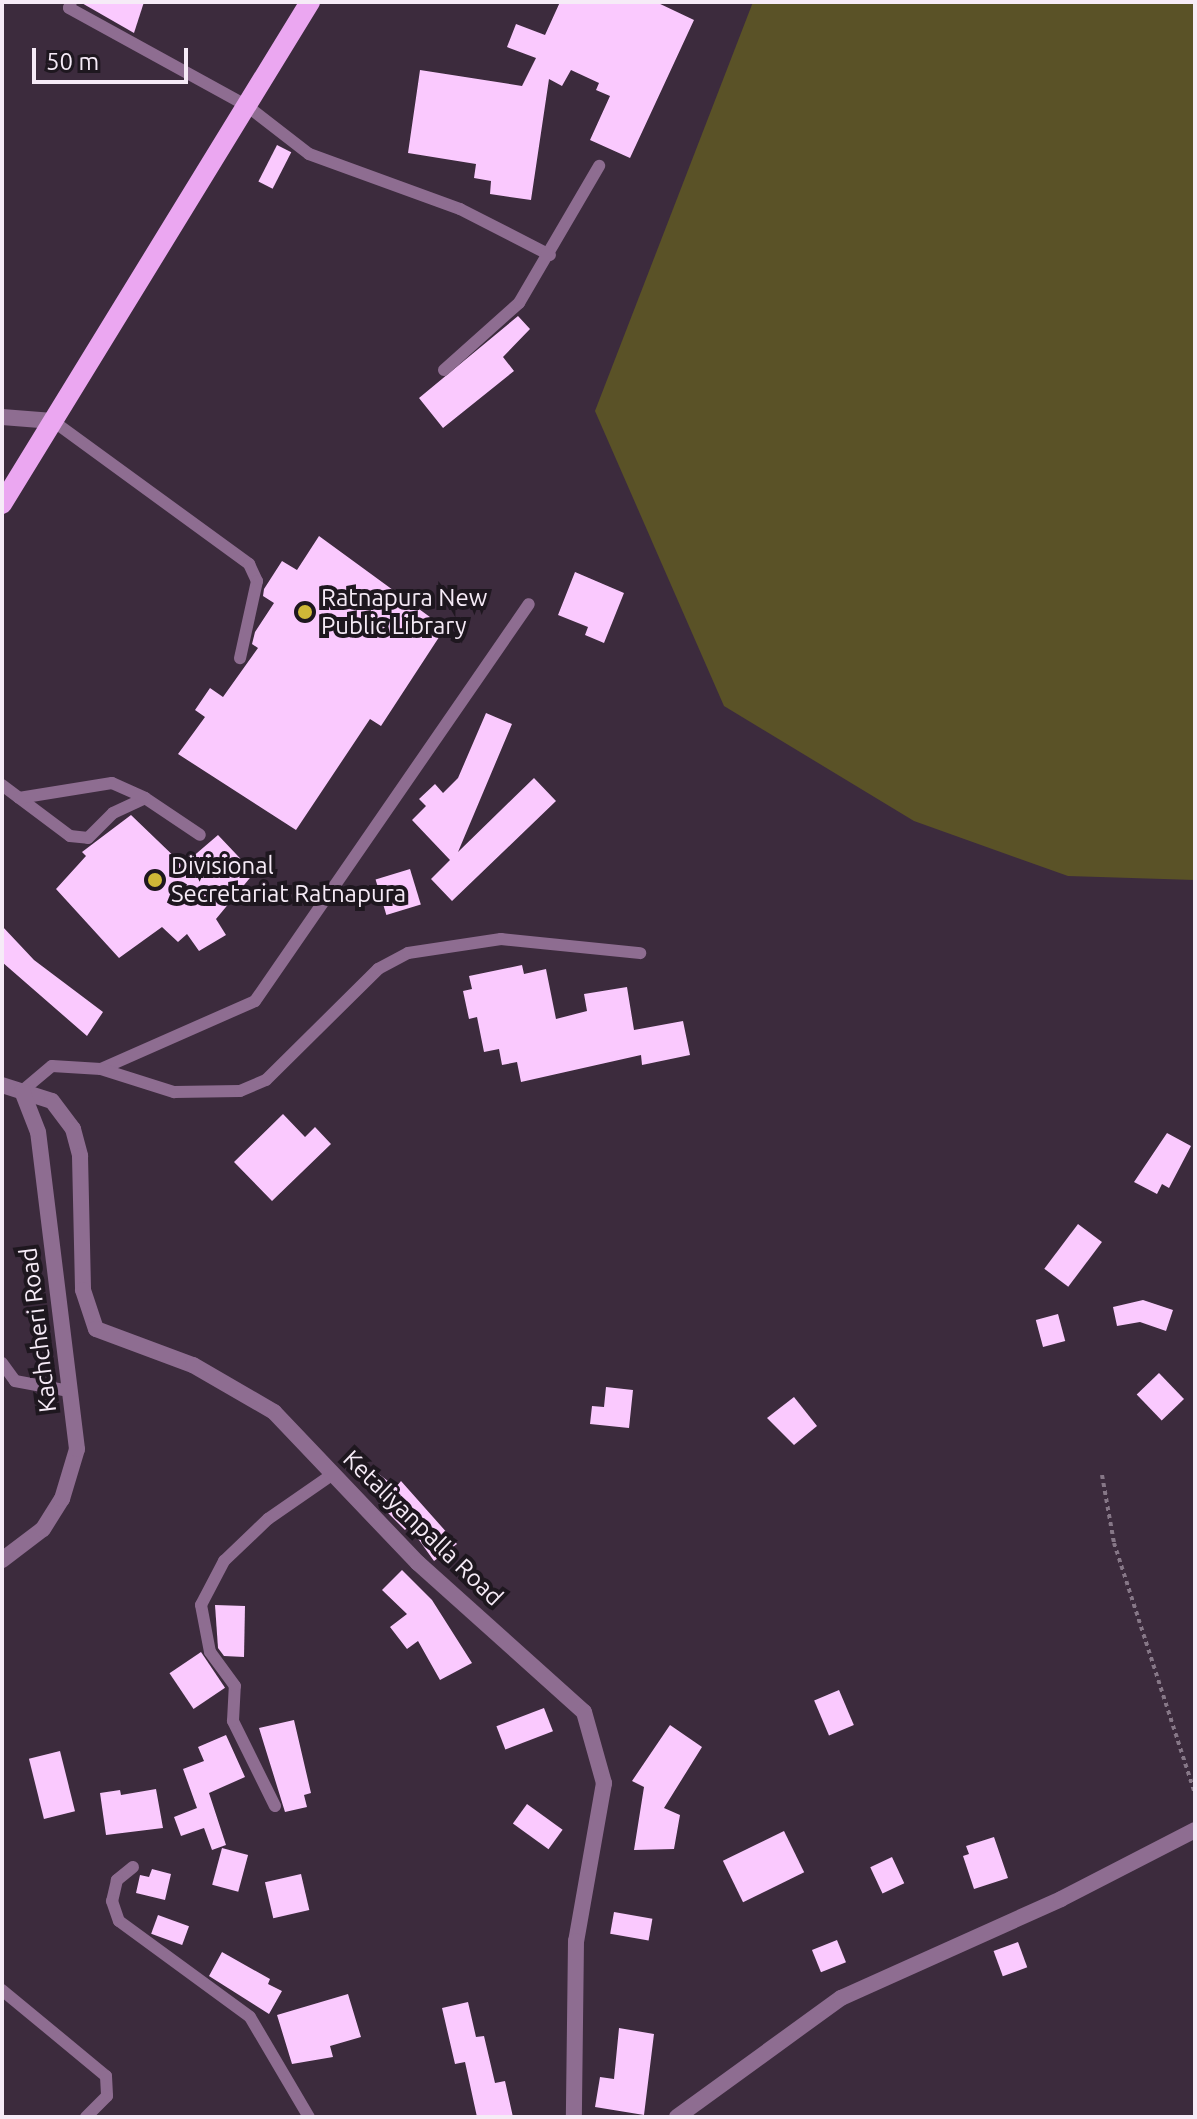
<!DOCTYPE html>
<style>
body{margin:0}
#map{position:relative;width:1197px;height:2119px;overflow:hidden;background:#3c2b3d;font-family:Ubuntu,sans-serif}
div>[style]{position:absolute}
[style*='--x']{left:calc(var(--x)*1px);top:calc(var(--y)*1px);width:calc(var(--w)*1px);rotate:calc(var(--a)*1deg)}
.green>*{inset:0;background:#5a5227}
.building>*{inset:0;background:#fac9fe;transform-origin:0 0}
.path>*{height:4px;margin-top:-2px;transform-origin:0;background:repeating-linear-gradient(90deg,#867787 0 4px,transparent 0 8px)}
.service>*{height:12px;margin:-6px;padding:0 6px;transform-origin:6px;border-radius:6px;background:#8e6d91}
.minor>*{height:16px;margin:-8px;padding:0 8px;transform-origin:8px;border-radius:8px;background:#8e6d91}
.primary>*{height:20px;margin:-10px;padding:0 10px;transform-origin:10px;border-radius:10px;background:#eba7f1}
.dots>*{width:22px;height:22px;translate:-50% -50%;box-sizing:border-box;border:4px solid #1e171f;border-radius:50%}
span{translate:-50% -50%;white-space:nowrap;text-align:center;line-height:1.15;-webkit-text-stroke:8px #1e171f;paint-order:stroke}
.poi-label{font-size:24px;color:#f6ebf7}
.left{translate:0 -50%;text-align:left}
.street-label{font-size:24px;color:#f6ebf7}
.frame{position:absolute;inset:0;border:4px solid #f6ebf7;pointer-events:none}
.scale{position:absolute;left:32px;top:48px;width:156px;height:36px;box-sizing:border-box;border:4px solid #f6ebf7;border-top:0;padding-left:10px;font-size:24px;line-height:28px;white-space:nowrap;color:#f6ebf7;-webkit-text-stroke:6px #1e171f;paint-order:stroke}
</style>
<div id="map">
<div class="green">
<div style="clip-path:polygon(753px 2px,1195px 2px,1195px 880px,1068px 876px,914px 821px,724px 706px,595px 411px)"></div>
</div>
<div class="building">
<div style="clip-path:polygon(80px 2px,144px 2px,134px 33px)"></div>
<div style="clip-path:polygon(560px 2px,656px 2px,694px 20px,630px 158px,590px 140px,610px 96px,596px 90px,599px 83px,571px 70px,562px 86px,549px 79px,531px 200px,490px 194px,491px 181px,474px 178px,476px 164px,408px 153px,420px 70px,522px 86px,536px 58px,507px 47px,516px 24px,545px 35px)"></div>
<div style="left:277px;top:145px;width:16px;height:41px;rotate:27deg"></div>
<div style="clip-path:polygon(518px 316px,530px 329px,503px 357px,514px 371px,443px 428px,419px 398px)"></div>
<div style="clip-path:polygon(319px 536px,445px 628px,381px 726px,370px 719px,296px 830px,178px 754px,205px 717px,195px 710px,210px 688px,223px 697px,258px 648px,252px 644px,255px 632px,274px 603px,263px 596px,264px 589px,282px 561px,297px 570px)"></div>
<div style="clip-path:polygon(575px 572px,624px 593px,604px 643px,585px 635px,588px 627px,558px 615px)"></div>
<div style="clip-path:polygon(486px 713px,512px 724px,458px 852px,534px 778px,556px 801px,452px 901px,431px 879px,450px 860px,412px 820px,426px 806px,419px 799px,435px 784px,443px 793px,458px 778px)"></div>
<div style="clip-path:polygon(131px 815px,183px 865px,218px 835px,254px 873px,216px 919px,226px 935px,199px 951px,187px 934px,178px 942px,162px 927px,119px 958px,56px 889px,86px 856px,82px 852px)"></div>
<div style="left:410px;top:869px;width:37px;height:36px;rotate:73deg"></div>
<div style="clip-path:polygon(2px 926px,34px 960px,103px 1012px,87px 1036px,2px 962px)"></div>
<div style="clip-path:polygon(522px 965px,524px 974px,546px 969px,556px 1019px,587px 1011px,584px 994px,627px 987px,634px 1030px,683px 1021px,690px 1055px,642px 1065px,641px 1055px,521px 1082px,517px 1062px,502px 1065px,499px 1049px,484px 1052px,477px 1017px,469px 1019px,463px 991px,472px 989px,469px 976px)"></div>
<div style="clip-path:polygon(283px 1114px,305px 1137px,315px 1127px,331px 1144px,272px 1201px,234px 1162px)"></div>
<div style="clip-path:polygon(1167px 1133px,1191px 1146px,1169px 1188px,1162px 1184px,1157px 1194px,1134px 1182px)"></div>
<div style="left:1078px;top:1224px;width:30px;height:56px;rotate:37deg"></div>
<div style="clip-path:polygon(1143px 1300px,1173px 1310px,1166px 1331px,1140px 1322px,1117px 1326px,1113px 1307px)"></div>
<div style="left:1058px;top:1314px;width:28px;height:23px;rotate:75deg"></div>
<div style="left:1159px;top:1373px;width:36px;height:31px;rotate:46deg"></div>
<div style="clip-path:polygon(606px 1387px,633px 1390px,629px 1428px,590px 1424px,592px 1406px,604px 1407px)"></div>
<div style="clip-path:polygon(794px 1397px,817px 1426px,794px 1445px,767px 1418px)"></div>
<div style="clip-path:polygon(368px 1466px,396px 1487px,401px 1481px,457px 1544px,434px 1561px,409px 1526px,405px 1530px,379px 1504px,385px 1498px,359px 1479px)"></div>
<div style="clip-path:polygon(402px 1570px,432px 1600px,472px 1663px,440px 1680px,418px 1641px,407px 1649px,390px 1627px,407px 1614px,382px 1590px)"></div>
<div style="clip-path:polygon(215px 1605px,245px 1606px,244px 1657px,224px 1656px,218px 1648px)"></div>
<div style="left:201px;top:1652px;width:43px;height:38px;rotate:56deg"></div>
<div style="left:839px;top:1690px;width:38px;height:27px;rotate:67deg"></div>
<div style="left:544px;top:1708px;width:25px;height:51px;rotate:69deg"></div>
<div style="clip-path:polygon(294px 1720px,311px 1793px,304px 1795px,307px 1807px,285px 1812px,259px 1728px)"></div>
<div style="clip-path:polygon(670px 1725px,702px 1747px,664px 1808px,680px 1815px,674px 1849px,634px 1850px,644px 1787px,632px 1781px)"></div>
<div style="clip-path:polygon(226px 1735px,245px 1777px,209px 1793px,226px 1845px,212px 1850px,204px 1828px,181px 1836px,174px 1817px,197px 1808px,183px 1769px,204px 1761px,198px 1747px)"></div>
<div style="left:60px;top:1751px;width:62px;height:32px;rotate:76deg"></div>
<div style="clip-path:polygon(156px 1789px,163px 1828px,106px 1835px,100px 1793px,120px 1790px,121px 1795px)"></div>
<div style="left:527px;top:1804px;width:44px;height:24px;rotate:36deg"></div>
<div style="left:784px;top:1831px;width:46px;height:68px;rotate:64deg"></div>
<div style="clip-path:polygon(994px 1837px,1008px 1878px,974px 1889px,963px 1856px,969px 1854px,966px 1846px)"></div>
<div style="left:222px;top:1848px;width:27px;height:38px;rotate:15deg"></div>
<div style="left:892px;top:1857px;width:29px;height:24px;rotate:65deg"></div>
<div style="clip-path:polygon(152px 1869px,171px 1874px,165px 1900px,136px 1893px,140px 1875px,149px 1877px)"></div>
<div style="left:301px;top:1874px;width:37px;height:37px;rotate:77deg"></div>
<div style="left:614px;top:1912px;width:39px;height:22px;rotate:10deg"></div>
<div style="left:158px;top:1915px;width:33px;height:20px;rotate:20deg"></div>
<div style="left:837px;top:1940px;width:24px;height:27px;rotate:68deg"></div>
<div style="left:1018px;top:1942px;width:27px;height:26px;rotate:70deg"></div>
<div style="clip-path:polygon(222px 1952px,270px 1979px,268px 1984px,282px 1991px,269px 2014px,209px 1976px)"></div>
<div style="clip-path:polygon(348px 1994px,361px 2037px,330px 2046px,333px 2057px,292px 2064px,277px 2015px)"></div>
<div style="clip-path:polygon(468px 2002px,476px 2037px,484px 2036px,495px 2083px,505px 2081px,513px 2117px,477px 2117px,465px 2062px,455px 2064px,442px 2008px)"></div>
<div style="clip-path:polygon(619px 2028px,654px 2034px,644px 2115px,595px 2107px,600px 2077px,614px 2079px)"></div>
</div>
<div class="path">
<div style="--x:1102;--y:1475;--w:69;--a:80"></div>
<div style="--x:1114;--y:1543;--w:264;--a:72.1"></div>
</div>
<div class="service">
<div style="--x:71;--y:2;--w:6;--a:108"></div>
<div style="--x:69;--y:8;--w:203;--a:28.8"></div>
<div style="--x:247;--y:106;--w:78;--a:37.7"></div>
<div style="--x:309;--y:154;--w:161;--a:20"></div>
<div style="--x:460;--y:209;--w:101;--a:27.1"></div>
<div style="--x:444;--y:370;--w:101;--a:-41.8"></div>
<div style="--x:519;--y:303;--w:159;--a:-59.7"></div>
<div style="--x:53;--y:421;--w:243;--a:36.1"></div>
<div style="--x:249;--y:564;--w:19;--a:65"></div>
<div style="--x:257;--y:581;--w:79;--a:102.4"></div>
<div style="--x:2;--y:785;--w:85;--a:36.9"></div>
<div style="--x:70;--y:836;--w:18;--a:6"></div>
<div style="--x:88;--y:838;--w:35;--a:-45"></div>
<div style="--x:113;--y:813;--w:35;--a:-25"></div>
<div style="--x:145;--y:798;--w:66;--a:33.9"></div>
<div style="--x:19;--y:798;--w:94;--a:-9.2"></div>
<div style="--x:112;--y:783;--w:36;--a:24"></div>
<div style="--x:101;--y:1069;--w:168;--a:-23.8"></div>
<div style="--x:255;--y:1001;--w:482;--a:-55.4"></div>
<div style="--x:22;--y:1091;--w:39;--a:-40"></div>
<div style="--x:52;--y:1066;--w:49;--a:3.5"></div>
<div style="--x:101;--y:1069;--w:77;--a:17.5"></div>
<div style="--x:174;--y:1092;--w:66;--a:-0.9"></div>
<div style="--x:240;--y:1091;--w:28;--a:-23"></div>
<div style="--x:266;--y:1080;--w:158;--a:-44.7"></div>
<div style="--x:378;--y:969;--w:34;--a:-28"></div>
<div style="--x:408;--y:953;--w:94;--a:-8.6"></div>
<div style="--x:501;--y:939;--w:140;--a:5.8"></div>
<div style="--x:2;--y:1363;--w:22;--a:54"></div>
<div style="--x:15;--y:1381;--w:55;--a:10.5"></div>
<div style="--x:275;--y:1806;--w:95;--a:-116.3"></div>
<div style="--x:233;--y:1721;--w:35;--a:-87"></div>
<div style="--x:235;--y:1686;--w:42;--a:-126.3"></div>
<div style="--x:210;--y:1652;--w:48;--a:-100.8"></div>
<div style="--x:201;--y:1605;--w:50;--a:-62.4"></div>
<div style="--x:224;--y:1561;--w:61;--a:-43.7"></div>
<div style="--x:268;--y:1519;--w:79;--a:-34.7"></div>
<div style="--x:133;--y:1867;--w:21;--a:141"></div>
<div style="--x:117;--y:1880;--w:22;--a:103"></div>
<div style="--x:112;--y:1901;--w:21;--a:71"></div>
<div style="--x:119;--y:1921;--w:162;--a:36.2"></div>
<div style="--x:250;--y:2017;--w:116;--a:59.5"></div>
<div style="--x:2;--y:1990;--w:135;--a:39.6"></div>
<div style="--x:106;--y:2076;--w:20;--a:87"></div>
<div style="--x:107;--y:2096;--w:30;--a:135"></div>
</div>
<div class="minor">
<div style="--x:2;--y:417;--w:51;--a:4.5"></div>
<div style="--x:2;--y:1085;--w:52;--a:17.7"></div>
<div style="--x:52;--y:1101;--w:35;--a:53"></div>
<div style="--x:73;--y:1129;--w:28;--a:75"></div>
<div style="--x:80;--y:1156;--w:134;--a:88.7"></div>
<div style="--x:83;--y:1290;--w:41;--a:71.6"></div>
<div style="--x:96;--y:1329;--w:103;--a:20.4"></div>
<div style="--x:193;--y:1365;--w:94;--a:30.1"></div>
<div style="--x:274;--y:1412;--w:209;--a:46.4"></div>
<div style="--x:418;--y:1563;--w:223;--a:41.9"></div>
<div style="--x:584;--y:1712;--w:74;--a:74.3"></div>
<div style="--x:604;--y:1783;--w:160;--a:100"></div>
<div style="--x:576;--y:1941;--w:176;--a:90.7"></div>
<div style="--x:2;--y:1560;--w:51;--a:-37.1"></div>
<div style="--x:43;--y:1529;--w:36;--a:-58"></div>
<div style="--x:62;--y:1499;--w:52;--a:-73.3"></div>
<div style="--x:77;--y:1449;--w:319;--a:-97"></div>
<div style="--x:38;--y:1132;--w:44;--a:-111.3"></div>
<div style="--x:677;--y:2117;--w:203;--a:-36"></div>
<div style="--x:841;--y:1998;--w:241;--a:-24.2"></div>
<div style="--x:1061;--y:1899;--w:151;--a:-27.2"></div>
</div>
<div class="primary">
<div style="--x:2;--y:504;--w:589;--a:-58.47"></div>
</div>
<div class="dots">
<div style="left:305px;top:612px;background:#cfb837"></div>
<div style="left:155px;top:880px;background:#cfb837"></div>
</div>
<div class="poi-label">
<span class="left" style="left:321px;top:612px">Ratnapura New<br>Public Library</span>
<span class="left" style="left:171px;top:880px">Divisional<br>Secretariat Ratnapura</span>
</div>
<div class="street-label">
<span style="left:38px;top:1330px;rotate:-97deg">Kachcheri Road</span>
<span style="left:423px;top:1528px;rotate:44deg">Ketaliyanpalla Road</span>
</div>
<div class="frame"></div>
<div class="scale">50 m</div>
</div>
